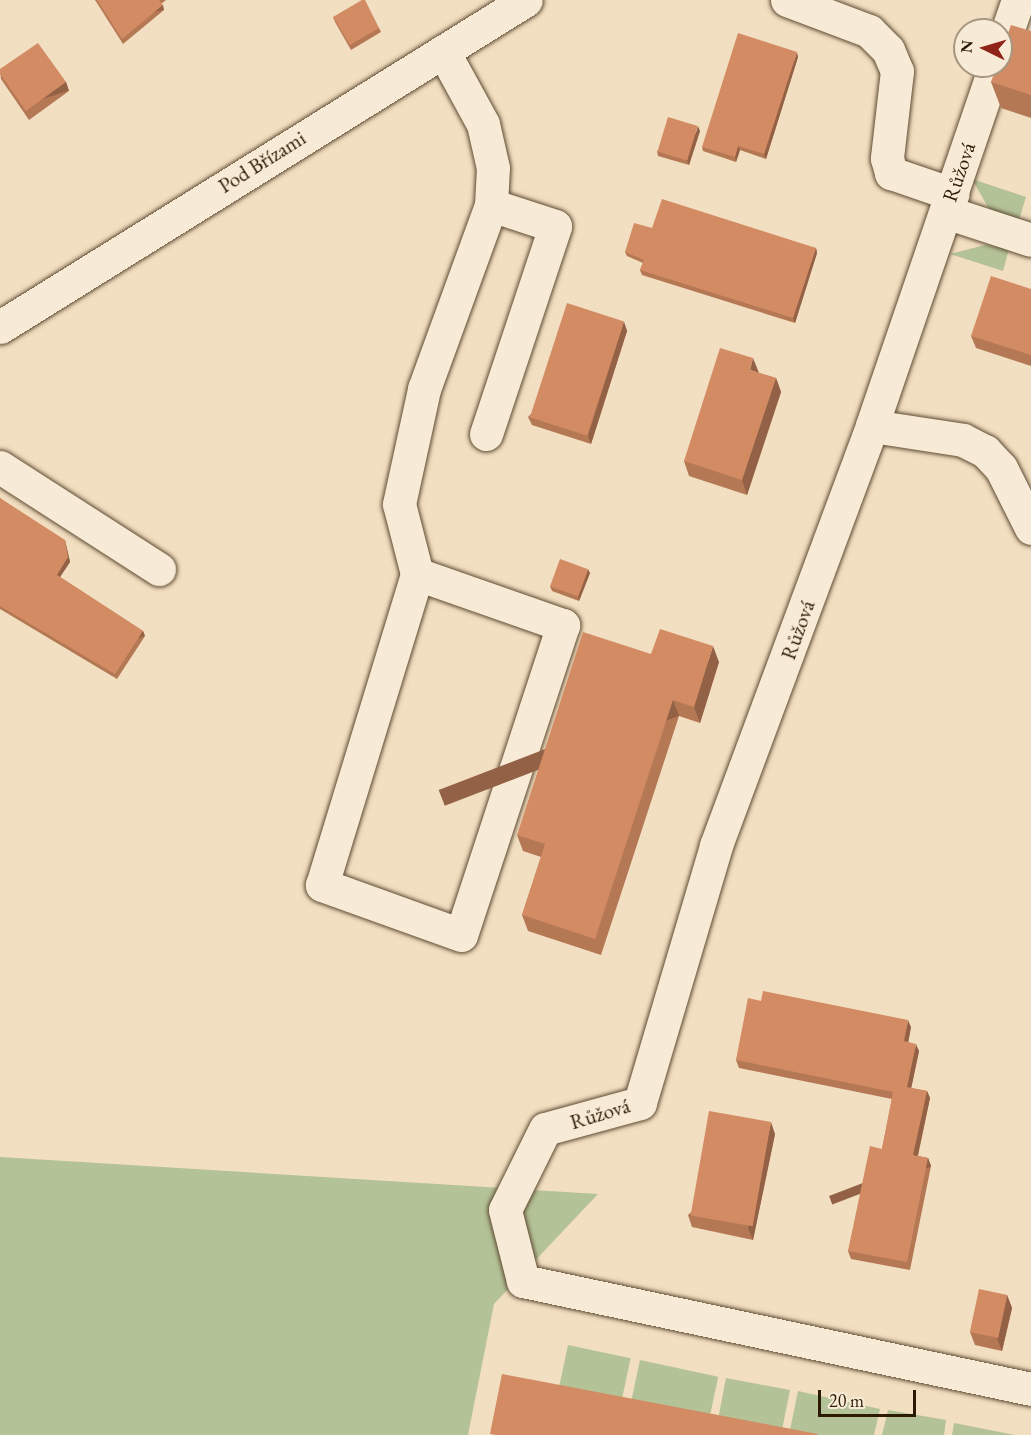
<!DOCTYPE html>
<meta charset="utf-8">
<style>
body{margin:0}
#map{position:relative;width:1031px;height:1435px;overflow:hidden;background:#f2dec0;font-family:"EB Garamond",serif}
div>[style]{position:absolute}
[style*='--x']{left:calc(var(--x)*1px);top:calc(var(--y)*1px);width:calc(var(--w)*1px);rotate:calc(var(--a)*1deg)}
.green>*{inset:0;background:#b4c297;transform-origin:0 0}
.roads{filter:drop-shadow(0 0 2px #5e4b32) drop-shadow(0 0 2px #5e4b32)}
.minor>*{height:33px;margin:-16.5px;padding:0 16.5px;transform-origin:16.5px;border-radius:16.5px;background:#f7ead6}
.wall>*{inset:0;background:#b57855}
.shaded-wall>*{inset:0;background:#936145;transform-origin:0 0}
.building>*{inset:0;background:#d28b63;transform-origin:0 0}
span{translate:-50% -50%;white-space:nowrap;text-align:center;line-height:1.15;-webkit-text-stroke:6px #f7ead6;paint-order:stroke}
.street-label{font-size:21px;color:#2d1a03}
.north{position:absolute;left:953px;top:18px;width:60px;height:60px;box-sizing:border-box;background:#f7ead6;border:2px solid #a69782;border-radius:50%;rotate:275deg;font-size:16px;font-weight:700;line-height:24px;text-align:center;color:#2d1a03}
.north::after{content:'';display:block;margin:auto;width:21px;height:27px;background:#8f2418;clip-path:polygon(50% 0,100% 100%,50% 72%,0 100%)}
.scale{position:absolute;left:818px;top:1390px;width:98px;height:27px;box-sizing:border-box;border:3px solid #2d1a03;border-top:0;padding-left:8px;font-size:18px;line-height:21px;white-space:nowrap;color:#2d1a03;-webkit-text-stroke:4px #f7ead6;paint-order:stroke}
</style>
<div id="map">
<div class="green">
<div style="clip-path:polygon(972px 179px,1026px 197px,1018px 223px,989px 209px)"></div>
<div style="clip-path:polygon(985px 245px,1009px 249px,1003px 271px,950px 254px)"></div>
<div style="clip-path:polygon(0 1157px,598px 1194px,494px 1304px,468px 1435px,0 1435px)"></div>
<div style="left:568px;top:1345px;width:64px;height:62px;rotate:12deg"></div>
<div style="left:640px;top:1360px;width:80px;height:61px;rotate:12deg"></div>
<div style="clip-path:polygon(726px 1378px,790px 1390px,781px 1435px,715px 1435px)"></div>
<div style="clip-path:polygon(798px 1391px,880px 1409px,874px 1435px,789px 1435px)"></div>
<div style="clip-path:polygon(888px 1410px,946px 1420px,944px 1435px,882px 1435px)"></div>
<div style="clip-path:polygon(954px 1423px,1015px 1435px,952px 1435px)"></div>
</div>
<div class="roads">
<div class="minor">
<div style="--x:787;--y:0;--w:88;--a:20.7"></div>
<div style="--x:869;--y:31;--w:27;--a:45"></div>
<div style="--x:888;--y:50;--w:23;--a:67"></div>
<div style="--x:897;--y:71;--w:88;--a:96.6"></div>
<div style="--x:887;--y:158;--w:16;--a:75"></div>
<div style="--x:891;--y:173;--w:65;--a:19"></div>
<div style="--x:1001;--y:49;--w:52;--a:-70.9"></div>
<div style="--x:995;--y:66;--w:380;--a:108.9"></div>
<div style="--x:872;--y:426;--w:448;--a:110.4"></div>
<div style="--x:716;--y:846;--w:268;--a:106.5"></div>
<div style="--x:640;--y:1103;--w:98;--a:164.7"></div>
<div style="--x:545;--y:1129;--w:90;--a:116.3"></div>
<div style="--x:505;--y:1210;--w:73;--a:75.8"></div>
<div style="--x:523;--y:1281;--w:519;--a:12"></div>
<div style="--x:946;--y:212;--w:89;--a:18.2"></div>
<div style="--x:0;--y:327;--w:619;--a:-31.87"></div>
<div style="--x:872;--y:426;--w:92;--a:8.7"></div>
<div style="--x:963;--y:440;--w:25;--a:27"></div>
<div style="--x:985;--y:451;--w:23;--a:47"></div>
<div style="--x:1001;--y:468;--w:67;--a:63.4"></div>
<div style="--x:486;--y:434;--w:219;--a:-71.6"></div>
<div style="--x:555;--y:226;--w:67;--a:-161.8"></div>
<div style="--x:0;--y:467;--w:189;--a:32.7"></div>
<div style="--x:417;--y:574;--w:155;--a:19.3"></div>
<div style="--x:563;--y:625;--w:326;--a:108.2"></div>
<div style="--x:461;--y:935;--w:148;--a:-160.2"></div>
<div style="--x:322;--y:885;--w:325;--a:-73"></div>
<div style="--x:417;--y:574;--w:72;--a:-104.4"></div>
<div style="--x:399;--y:504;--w:118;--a:-77.7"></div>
<div style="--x:424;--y:389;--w:196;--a:-70"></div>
<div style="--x:491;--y:205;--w:37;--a:-87"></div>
<div style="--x:493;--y:168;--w:45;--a:-102.8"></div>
<div style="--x:483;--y:124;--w:83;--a:-118.7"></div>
</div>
</div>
<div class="wall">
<div style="clip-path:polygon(95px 0,166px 0,161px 4px,164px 10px,123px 44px)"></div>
<div style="clip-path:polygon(333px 17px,379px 28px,381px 32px,351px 50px,335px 22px)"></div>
<div style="clip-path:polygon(1031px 31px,1031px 118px,1001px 108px,991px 82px)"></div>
<div style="clip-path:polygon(798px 57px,766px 159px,740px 150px,736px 162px,703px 151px,702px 147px)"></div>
<div style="clip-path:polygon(0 69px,66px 82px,69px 91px,29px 120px,1px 79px)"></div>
<div style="clip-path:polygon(700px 131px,689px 165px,658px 156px,657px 151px)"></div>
<div style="clip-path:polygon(652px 228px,816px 248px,817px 253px,795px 323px,642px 275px,640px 270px,643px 263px,627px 256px,625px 252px)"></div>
<div style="clip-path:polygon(1031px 289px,1031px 366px,976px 348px,971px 336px)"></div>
<div style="clip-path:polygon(624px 322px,627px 331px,591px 444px,532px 425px,528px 417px)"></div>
<div style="clip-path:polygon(759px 373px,776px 378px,781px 392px,747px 495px,689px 476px,684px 461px)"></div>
<div style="clip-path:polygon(0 498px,66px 545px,70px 562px,60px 577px,143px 631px,145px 636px,117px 679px,0 609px)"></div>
<div style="clip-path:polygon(590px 573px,579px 601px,552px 591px,550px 586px)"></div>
<div style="clip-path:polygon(651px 654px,719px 662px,700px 723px,679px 716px,601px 955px,528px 931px,522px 915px,541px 857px,523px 851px,517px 835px)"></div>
<div style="clip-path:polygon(761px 1001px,911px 1027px,908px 1042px,919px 1051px,911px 1088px,927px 1091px,930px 1098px,918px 1156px,928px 1158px,931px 1166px,910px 1270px,851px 1259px,848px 1251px,882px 1149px,892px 1099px,739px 1068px,736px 1060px)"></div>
<div style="clip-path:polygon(775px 1134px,753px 1240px,692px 1227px,688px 1215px)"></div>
<div style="clip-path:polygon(1007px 1295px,1012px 1308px,1002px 1351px,975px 1345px,970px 1332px)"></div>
</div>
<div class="shaded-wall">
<div style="left:163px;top:5px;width:5px;height:53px;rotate:79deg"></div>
<div style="clip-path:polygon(797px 52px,798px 57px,766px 159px,764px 154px)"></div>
<div style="left:66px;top:82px;width:9px;height:49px;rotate:72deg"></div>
<div style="clip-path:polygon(698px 126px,700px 131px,689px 165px,687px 161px)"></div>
<div style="clip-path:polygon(738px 146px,740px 150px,736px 162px,735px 157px)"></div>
<div style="clip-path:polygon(816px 248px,817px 253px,795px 323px,793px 318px)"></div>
<div style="clip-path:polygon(624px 322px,627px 331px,591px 444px,588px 436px)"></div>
<div style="clip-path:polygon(753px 358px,759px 373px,750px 370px)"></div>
<div style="clip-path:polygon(776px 378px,781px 392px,747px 495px,742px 480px)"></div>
<div style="clip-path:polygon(65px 540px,70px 562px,58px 580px,57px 575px)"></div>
<div style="clip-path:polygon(588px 569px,590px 573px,579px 601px,578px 596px)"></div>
<div style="left:143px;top:631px;width:5px;height:51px;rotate:68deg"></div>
<div style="clip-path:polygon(713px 646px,719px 662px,700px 723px,694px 707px)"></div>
<div style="left:673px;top:700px;width:17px;height:251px;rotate:69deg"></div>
<div style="clip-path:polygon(908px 1020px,911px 1027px,907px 1049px,904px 1041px)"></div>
<div style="clip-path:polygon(916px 1044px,919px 1051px,910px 1094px,907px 1087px)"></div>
<div style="clip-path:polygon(927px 1091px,930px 1098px,916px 1163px,913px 1155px)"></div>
<div style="clip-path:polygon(771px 1122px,775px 1134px,753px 1240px,748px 1228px)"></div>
<div style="left:928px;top:1158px;width:9px;height:106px;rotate:69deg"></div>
<div style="clip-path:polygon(1007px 1295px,1012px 1308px,1002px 1351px,997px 1338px)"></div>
</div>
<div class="building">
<div style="clip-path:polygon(97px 0,159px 0,163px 5px,122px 39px)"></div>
<div style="clip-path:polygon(362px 0,365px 0,379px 28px,350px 45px,333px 17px)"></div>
<div style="clip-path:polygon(1011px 25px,1031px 31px,1031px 95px,991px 82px,997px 66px,1001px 66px,1001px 53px)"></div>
<div style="clip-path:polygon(738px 33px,797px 52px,764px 154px,738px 146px,735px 157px,702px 147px)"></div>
<div style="clip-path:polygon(38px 43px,66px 82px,26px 111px,0 74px,0 69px)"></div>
<div style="left:668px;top:117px;width:31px;height:36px;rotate:17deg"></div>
<div style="clip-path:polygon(662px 199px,816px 248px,793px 318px,640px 270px,644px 260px,625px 252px,634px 223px,652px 228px)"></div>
<div style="clip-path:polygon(991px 276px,1031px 289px,1031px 355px,971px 336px)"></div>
<div style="left:567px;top:303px;width:60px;height:120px;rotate:18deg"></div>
<div style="clip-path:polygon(720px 348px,753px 358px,750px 370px,776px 378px,742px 480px,684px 461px)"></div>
<div style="clip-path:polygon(0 498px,65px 540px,68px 557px,57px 575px,143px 631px,115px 674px,0 606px)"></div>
<div style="left:560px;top:559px;width:30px;height:29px;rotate:20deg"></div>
<div style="clip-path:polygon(660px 629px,713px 646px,694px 707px,673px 700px,595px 939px,522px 915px,545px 844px,517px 835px,583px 632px,651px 654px)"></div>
<div style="clip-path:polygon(763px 991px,908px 1020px,904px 1041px,916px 1044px,907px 1087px,927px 1091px,913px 1155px,928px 1158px,907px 1262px,848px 1251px,870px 1146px,882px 1149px,893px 1092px,736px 1060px,748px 998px,761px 1001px)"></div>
<div style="left:709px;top:1111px;width:63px;height:106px;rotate:10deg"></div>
<div style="left:979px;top:1289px;width:29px;height:44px;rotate:12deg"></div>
<div style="clip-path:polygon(502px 1374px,818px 1434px,817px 1435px,496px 1435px,490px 1434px)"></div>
</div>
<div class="street-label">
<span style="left:262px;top:162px;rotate:-32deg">Pod Břízami</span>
<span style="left:959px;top:172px;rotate:-71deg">Růžová</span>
<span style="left:798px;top:630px;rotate:-70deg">Růžová</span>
<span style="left:600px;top:1114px;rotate:-17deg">Růžová</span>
</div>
<div class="north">N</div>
<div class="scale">20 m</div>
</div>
